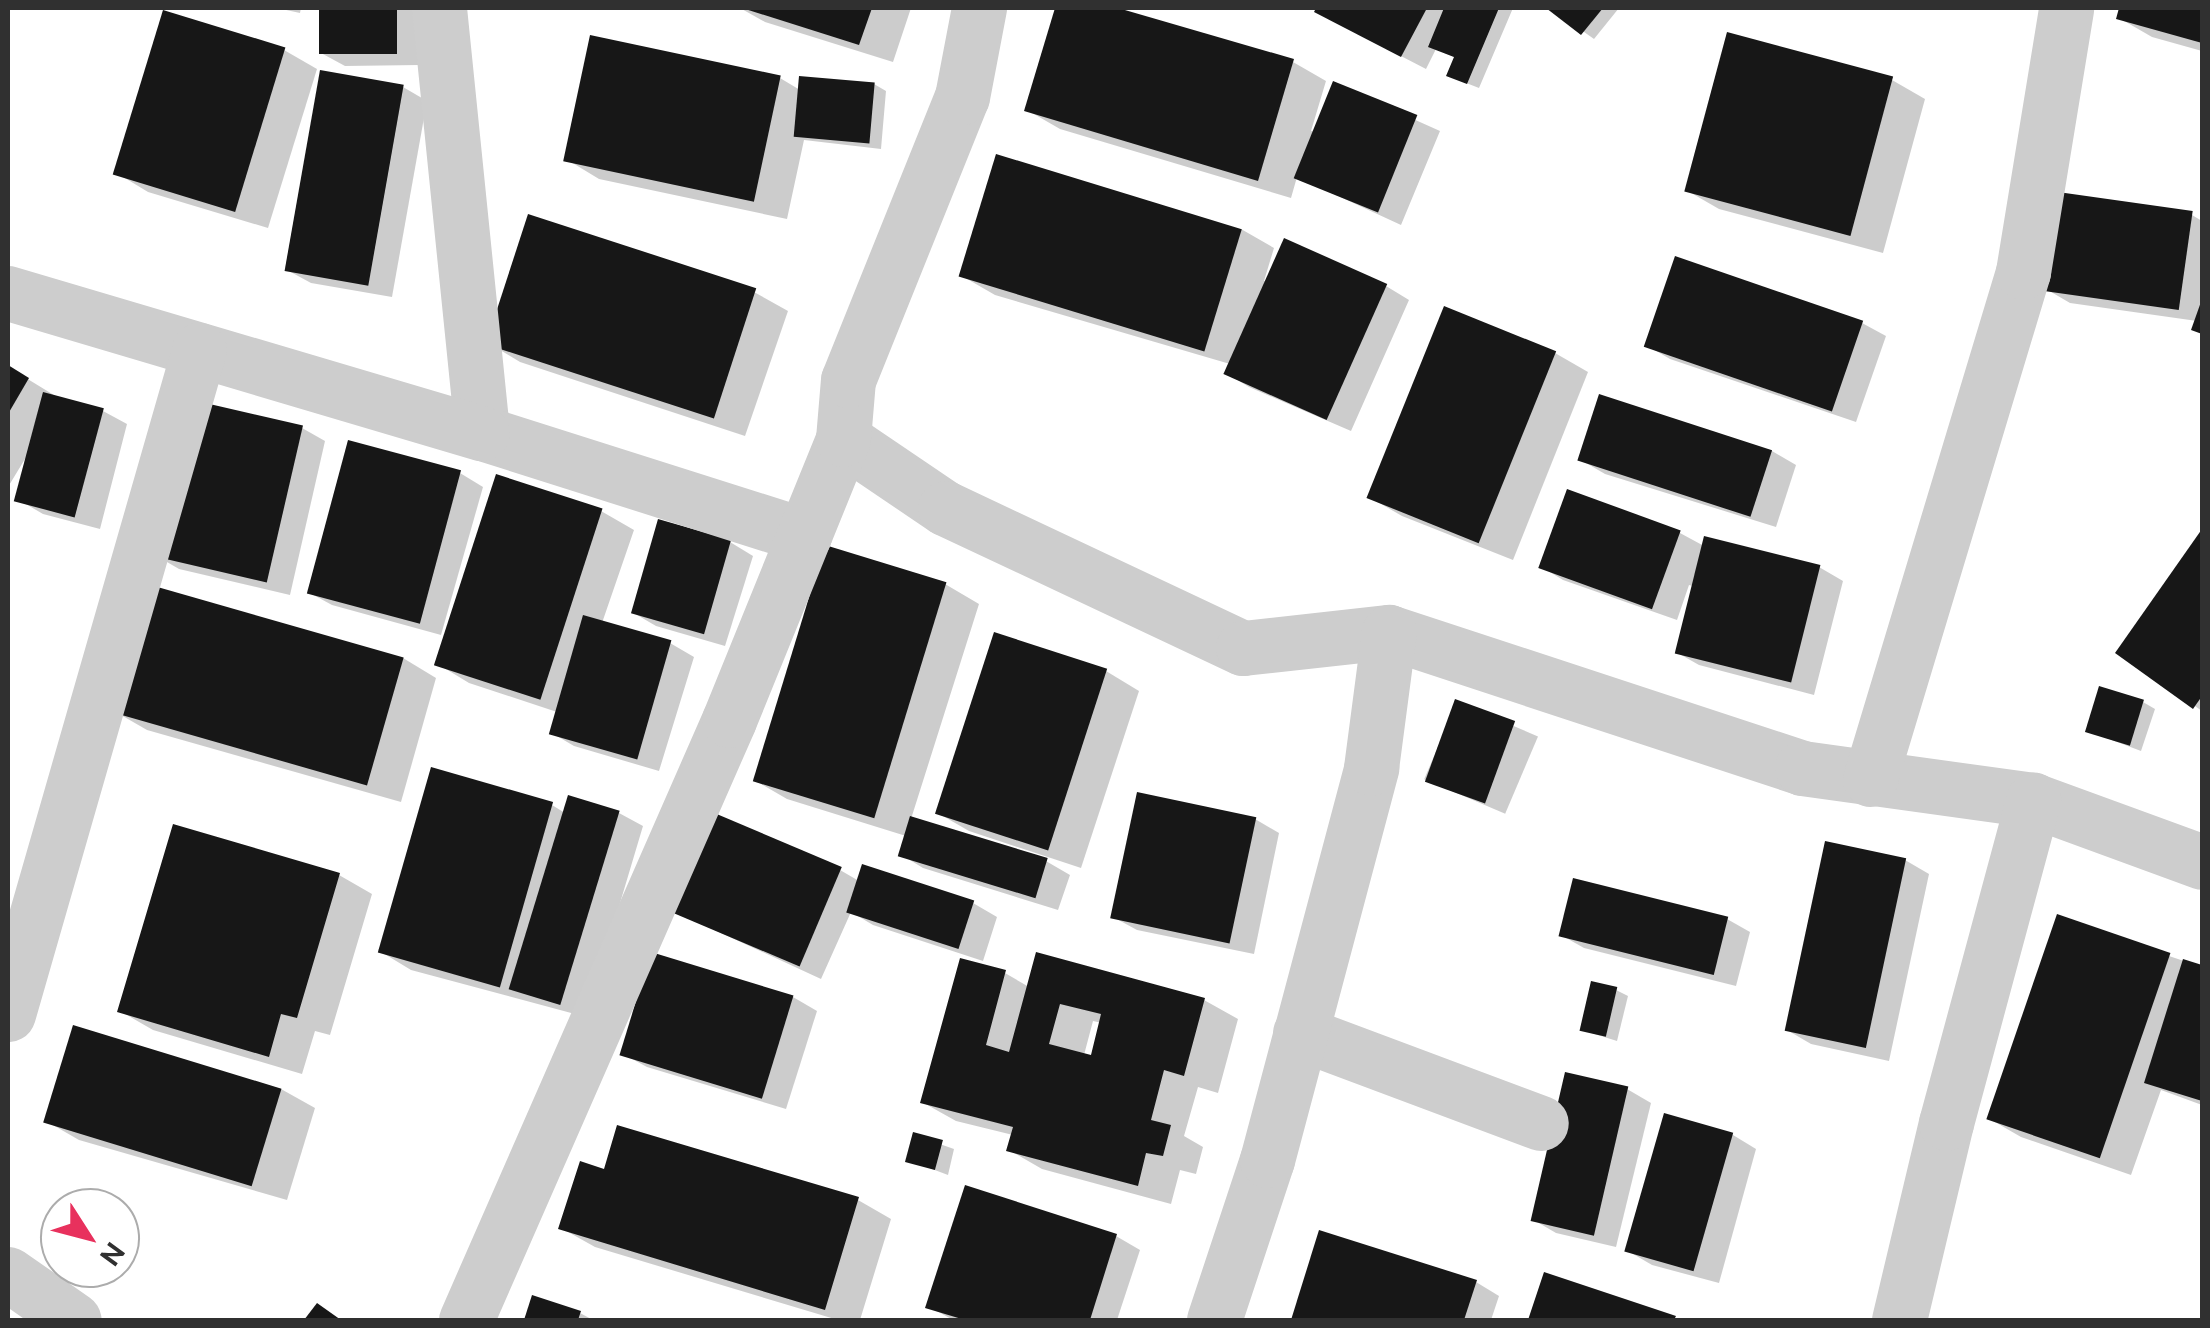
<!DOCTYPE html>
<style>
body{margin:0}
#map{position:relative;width:2210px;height:1328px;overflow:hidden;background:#fff;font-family:Ubuntu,sans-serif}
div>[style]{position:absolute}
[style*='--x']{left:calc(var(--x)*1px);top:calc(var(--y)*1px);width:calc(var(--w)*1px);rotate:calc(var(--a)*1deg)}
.shadow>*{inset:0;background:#0003;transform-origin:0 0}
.building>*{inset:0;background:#171717;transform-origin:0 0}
.minor>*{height:55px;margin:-27.5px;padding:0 27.5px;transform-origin:27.5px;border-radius:27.5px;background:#cdcdcd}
span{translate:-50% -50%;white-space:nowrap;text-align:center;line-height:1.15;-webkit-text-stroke:10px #fff;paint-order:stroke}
.frame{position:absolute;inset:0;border:10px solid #303030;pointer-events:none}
.north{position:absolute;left:40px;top:1188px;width:100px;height:100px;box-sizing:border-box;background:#fff;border:2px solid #acacac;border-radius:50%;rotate:126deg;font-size:28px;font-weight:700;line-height:40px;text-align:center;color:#303030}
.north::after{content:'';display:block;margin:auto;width:35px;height:45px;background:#e8315d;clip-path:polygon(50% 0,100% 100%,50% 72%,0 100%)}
</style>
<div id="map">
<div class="shadow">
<div style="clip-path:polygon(277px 8px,301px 8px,300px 13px)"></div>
<div style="clip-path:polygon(321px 8px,420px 8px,420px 65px,345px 66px,321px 53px)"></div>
<div style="clip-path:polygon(740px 8px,911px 8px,893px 62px,765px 22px)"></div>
<div style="clip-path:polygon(1058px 8px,1109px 8px,1293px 62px,1326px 81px,1311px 131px,1315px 132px,1335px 84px,1440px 131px,1401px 225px,1297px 177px,1291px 198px,1060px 129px,1027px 110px)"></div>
<div style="clip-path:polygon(1319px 8px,1513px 8px,1479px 88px,1461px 81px,1456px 58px,1436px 49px,1426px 69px,1341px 25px,1317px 11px)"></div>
<div style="clip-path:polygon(1550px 8px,1619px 8px,1594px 39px)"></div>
<div style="clip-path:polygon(2122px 8px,2202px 8px,2202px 51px,2152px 37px,2119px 18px)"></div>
<div style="clip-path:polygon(284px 50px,317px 69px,268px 228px,148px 192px,115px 172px)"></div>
<div style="clip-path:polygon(780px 78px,800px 90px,874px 84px,886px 91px,881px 149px,804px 140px,787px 219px,599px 179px,566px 159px)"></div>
<div style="clip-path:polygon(1892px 80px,1925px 99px,1883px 253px,1719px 209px,1686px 190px)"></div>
<div style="clip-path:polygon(403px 87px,427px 101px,392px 297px,311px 283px,287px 270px)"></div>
<div style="clip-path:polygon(2192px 215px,2202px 221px,2202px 333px,2194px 328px,2197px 321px,2070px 303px,2046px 289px)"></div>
<div style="clip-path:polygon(1241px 229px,1274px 248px,1264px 281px,1386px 286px,1409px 300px,1351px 431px,1249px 387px,1226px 373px,1230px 364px,995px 295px,962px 276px)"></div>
<div style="clip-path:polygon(754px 292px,788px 311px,745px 436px,520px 362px,487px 342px)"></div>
<div style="clip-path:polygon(1445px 309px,1555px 353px,1588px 372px,1513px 560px,1402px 516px,1369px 497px)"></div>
<div style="clip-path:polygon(1862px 323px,1886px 336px,1856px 422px,1670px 359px,1646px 345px)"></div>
<div style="clip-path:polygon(8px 367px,62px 400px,103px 411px,127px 424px,100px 529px,43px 514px,19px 500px,31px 449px,8px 487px)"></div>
<div style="clip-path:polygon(302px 428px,325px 441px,290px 595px,179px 569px,155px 555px)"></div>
<div style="clip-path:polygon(1772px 451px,1796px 465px,1776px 527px,1605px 474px,1581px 460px)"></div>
<div style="clip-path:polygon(460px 473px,483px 487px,441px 635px,332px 605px,308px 592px)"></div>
<div style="clip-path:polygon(601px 511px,634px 530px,602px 623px,670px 643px,694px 657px,659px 771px,574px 746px,550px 732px,557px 712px,469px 683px,436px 663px)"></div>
<div style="clip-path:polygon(1680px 533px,1704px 546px,1819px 567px,1843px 581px,1814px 695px,1699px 665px,1676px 652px,1693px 586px,1689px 585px,1677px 620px,1563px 580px,1540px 566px)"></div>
<div style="clip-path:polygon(2202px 533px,2202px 711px,2118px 652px)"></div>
<div style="clip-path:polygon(730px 542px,753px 556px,725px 646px,656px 626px,632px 612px)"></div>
<div style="clip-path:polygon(827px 548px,945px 584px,979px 604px,911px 819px,1039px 857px,1070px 875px,1058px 910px,923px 868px,900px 854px,906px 836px,787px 799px,754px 780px)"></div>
<div style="clip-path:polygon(403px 658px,436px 678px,401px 802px,147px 730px,114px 711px)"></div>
<div style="clip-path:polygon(1106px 671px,1139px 691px,1081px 868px,969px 831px,936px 812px)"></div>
<div style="left:1457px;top:702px;width:88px;height:84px;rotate:23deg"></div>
<div style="clip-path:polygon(2143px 702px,2155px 709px,2141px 751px,2088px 731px)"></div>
<div style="clip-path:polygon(570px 798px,619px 813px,643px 826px,586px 1017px,411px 970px,378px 950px,552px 805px,565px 813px)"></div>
<div style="clip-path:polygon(1255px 819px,1279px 833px,1254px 954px,1137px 930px,1113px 917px)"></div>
<div style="clip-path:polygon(1905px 860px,1929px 874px,1889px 1061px,1811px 1044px,1787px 1030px)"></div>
<div style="clip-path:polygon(840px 870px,859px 881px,973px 903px,997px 917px,983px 961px,873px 925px,851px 912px,821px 979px,671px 910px)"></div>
<div style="clip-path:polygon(339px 875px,372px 894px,330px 1035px,315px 1031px,302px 1074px,153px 1030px,120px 1011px)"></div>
<div style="clip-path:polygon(1727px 919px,1750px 932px,1736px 986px,1584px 948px,1561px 935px)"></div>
<div style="clip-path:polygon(2169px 956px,2202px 967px,2202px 1105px,2161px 1090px,2131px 1175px,2021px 1137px,1988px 1118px)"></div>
<div style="clip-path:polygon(evenodd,1005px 973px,1029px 987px,1204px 1000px,1238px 1019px,1218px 1093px,1198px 1087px,1184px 1136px,1203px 1147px,1196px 1174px,1180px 1170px,1171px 1204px,1042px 1169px,1009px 1150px,1013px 1135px,956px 1121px,922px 1102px,1005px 973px,1093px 1021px,1102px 1023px,1092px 1058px,1084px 1055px,1093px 1021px)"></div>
<div style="clip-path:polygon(1616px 990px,1628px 996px,1617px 1041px,1582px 1030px)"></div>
<div style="clip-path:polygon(793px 997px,817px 1011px,786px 1109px,647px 1067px,623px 1054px)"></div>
<div style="clip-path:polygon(74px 1028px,281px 1089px,315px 1108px,287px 1200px,79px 1140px,46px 1121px)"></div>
<div style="clip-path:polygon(1627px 1089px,1651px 1103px,1616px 1247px,1556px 1233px,1532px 1219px)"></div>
<div style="clip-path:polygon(1666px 1116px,1733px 1135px,1756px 1149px,1719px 1283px,1652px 1265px,1628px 1251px)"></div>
<div style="clip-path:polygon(619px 1128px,858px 1200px,891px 1219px,860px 1320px,838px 1320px,595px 1247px,561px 1228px,605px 1172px)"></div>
<div style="clip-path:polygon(914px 1135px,954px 1149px,948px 1175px,908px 1160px)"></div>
<div style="clip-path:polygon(966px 1188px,1116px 1236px,1140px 1250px,1117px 1320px,953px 1320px,928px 1306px)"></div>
<div style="clip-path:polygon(1320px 1233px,1476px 1282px,1499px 1296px,1491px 1320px,1294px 1320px)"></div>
<div style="clip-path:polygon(1546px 1276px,1675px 1318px,1679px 1320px,1531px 1320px)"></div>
<div style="clip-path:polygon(534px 1298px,580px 1313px,593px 1320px,526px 1320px)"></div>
</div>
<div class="building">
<div style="left:319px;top:8px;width:78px;height:46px"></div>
<div style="clip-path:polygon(742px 8px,872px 8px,859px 45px)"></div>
<div style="clip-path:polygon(1055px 8px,1118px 8px,1294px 59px,1258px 181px,1024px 111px)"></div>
<div style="clip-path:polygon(1316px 8px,1427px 8px,1401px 57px,1314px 12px)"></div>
<div style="clip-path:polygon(1444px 8px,1499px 8px,1467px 84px,1446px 76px,1454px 57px,1428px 47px)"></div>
<div style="clip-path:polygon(1546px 8px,1603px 8px,1581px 35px)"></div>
<div style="clip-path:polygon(2119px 8px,2202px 8px,2202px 43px,2116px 19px)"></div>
<div style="left:163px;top:10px;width:128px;height:172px;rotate:17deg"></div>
<div style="left:1727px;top:32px;width:172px;height:165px;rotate:15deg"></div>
<div style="left:590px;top:35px;width:195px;height:129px;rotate:12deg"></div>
<div style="left:320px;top:70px;width:85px;height:204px;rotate:10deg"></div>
<div style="left:799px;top:76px;width:76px;height:61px;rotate:5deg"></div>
<div style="left:1333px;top:81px;width:91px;height:105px;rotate:22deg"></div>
<div style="left:996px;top:154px;width:257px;height:128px;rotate:17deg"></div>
<div style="left:2058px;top:192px;width:136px;height:100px;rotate:8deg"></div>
<div style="left:528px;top:214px;width:240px;height:137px;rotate:18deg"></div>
<div style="left:1284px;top:238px;width:113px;height:149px;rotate:24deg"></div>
<div style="left:1675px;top:256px;width:199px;height:96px;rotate:19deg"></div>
<div style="clip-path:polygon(2202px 299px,2202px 334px,2191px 330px)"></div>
<div style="left:1444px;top:306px;width:121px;height:207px;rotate:22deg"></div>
<div style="clip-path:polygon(8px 365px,29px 378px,8px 414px)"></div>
<div style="left:43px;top:392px;width:63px;height:113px;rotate:15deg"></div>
<div style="left:1599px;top:394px;width:182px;height:70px;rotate:18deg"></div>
<div style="left:188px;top:399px;width:118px;height:161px;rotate:13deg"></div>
<div style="left:348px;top:440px;width:117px;height:159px;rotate:15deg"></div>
<div style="left:496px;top:474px;width:112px;height:201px;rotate:18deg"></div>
<div style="left:1567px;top:489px;width:121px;height:84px;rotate:20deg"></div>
<div style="left:658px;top:519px;width:76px;height:98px;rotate:16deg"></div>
<div style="clip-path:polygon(2202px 529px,2202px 696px,2193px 709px,2115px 653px)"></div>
<div style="left:1704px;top:536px;width:120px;height:121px;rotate:14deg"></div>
<div style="left:825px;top:545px;width:127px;height:247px;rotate:17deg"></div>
<div style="left:147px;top:584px;width:267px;height:133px;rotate:16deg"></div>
<div style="left:583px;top:615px;width:92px;height:124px;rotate:16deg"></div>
<div style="left:994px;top:632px;width:119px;height:191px;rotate:18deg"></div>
<div style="left:2099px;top:686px;width:47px;height:48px;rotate:17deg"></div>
<div style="left:1455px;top:699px;width:64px;height:88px;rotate:20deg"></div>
<div style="left:431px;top:767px;width:127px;height:193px;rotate:16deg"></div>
<div style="left:1137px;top:792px;width:122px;height:129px;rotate:12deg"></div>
<div style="left:568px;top:795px;width:54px;height:203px;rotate:17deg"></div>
<div style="left:712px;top:812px;width:141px;height:108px;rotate:23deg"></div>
<div style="left:910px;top:816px;width:144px;height:42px;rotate:17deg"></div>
<div style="clip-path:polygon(173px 824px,340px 873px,297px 1018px,281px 1014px,269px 1057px,117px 1012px)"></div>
<div style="left:1825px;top:841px;width:83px;height:194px;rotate:12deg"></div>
<div style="left:862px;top:864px;width:118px;height:51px;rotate:18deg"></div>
<div style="left:1573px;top:878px;width:160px;height:60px;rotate:14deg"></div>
<div style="left:2057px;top:914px;width:120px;height:217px;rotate:19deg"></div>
<div style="left:651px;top:952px;width:149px;height:108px;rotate:17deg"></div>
<div style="clip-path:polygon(evenodd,1036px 952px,1205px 998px,1184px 1076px,1164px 1070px,1151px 1120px,1171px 1125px,1163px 1156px,1146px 1153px,1138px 1186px,1006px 1151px,1013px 1127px,920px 1103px,960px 958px,1006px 970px,986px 1045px,1009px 1052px,1036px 952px,1060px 1004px,1101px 1014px,1091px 1055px,1049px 1044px,1060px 1004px)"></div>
<div style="clip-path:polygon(2183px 959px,2202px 965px,2202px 1101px,2144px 1083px)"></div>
<div style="left:1591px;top:981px;width:27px;height:51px;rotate:13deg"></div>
<div style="left:73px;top:1025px;width:218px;height:102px;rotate:17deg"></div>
<div style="left:1565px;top:1072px;width:65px;height:153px;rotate:13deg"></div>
<div style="left:1664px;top:1113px;width:72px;height:144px;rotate:16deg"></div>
<div style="clip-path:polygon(617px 1125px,859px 1197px,825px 1310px,558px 1229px,580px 1161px,604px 1169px)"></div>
<div style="left:913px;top:1132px;width:31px;height:31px;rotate:15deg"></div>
<div style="clip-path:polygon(965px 1185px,1117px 1234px,1090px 1320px,965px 1320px,925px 1308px)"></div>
<div style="clip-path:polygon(1319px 1230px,1477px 1280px,1464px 1320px,1291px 1320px)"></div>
<div style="clip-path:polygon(1544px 1272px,1676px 1316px,1674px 1320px,1528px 1320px)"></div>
<div style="clip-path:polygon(532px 1295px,581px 1311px,578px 1320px,524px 1320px)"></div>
<div style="clip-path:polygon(317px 1303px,341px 1320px,304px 1320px)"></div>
</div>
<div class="minor">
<div style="--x:439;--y:8;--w:427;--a:84.2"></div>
<div style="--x:482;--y:433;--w:338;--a:17.6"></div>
<div style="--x:8;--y:293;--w:494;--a:16.5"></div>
<div style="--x:843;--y:439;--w:123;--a:34.1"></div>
<div style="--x:945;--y:508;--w:329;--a:25.2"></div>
<div style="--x:1243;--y:648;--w:147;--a:-6.3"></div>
<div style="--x:1389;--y:632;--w:435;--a:18.2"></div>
<div style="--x:1802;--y:768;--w:233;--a:7.9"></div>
<div style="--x:2033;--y:800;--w:180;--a:20.1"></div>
<div style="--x:1870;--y:779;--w:530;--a:-73.21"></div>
<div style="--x:2023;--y:272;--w:267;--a:-80.7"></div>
<div style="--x:8;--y:1014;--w:691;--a:-73.95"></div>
<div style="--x:1300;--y:1033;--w:257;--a:20.5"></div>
<div style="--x:8;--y:1274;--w:80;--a:34.9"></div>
<div style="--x:466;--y:1320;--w:655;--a:-66.33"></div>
<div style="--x:729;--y:720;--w:303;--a:-67.9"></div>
<div style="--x:843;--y:439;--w:59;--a:-85.2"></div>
<div style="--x:848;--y:380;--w:305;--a:-68.1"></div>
<div style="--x:962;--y:97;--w:91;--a:-79.2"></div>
<div style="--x:1214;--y:1320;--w:169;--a:-71.7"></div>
<div style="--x:1267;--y:1160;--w:406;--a:-75.1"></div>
<div style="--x:1371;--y:768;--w:137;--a:-82.5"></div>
<div style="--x:1899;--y:1320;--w:203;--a:-76.6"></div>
<div style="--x:1946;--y:1123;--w:335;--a:-74.9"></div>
</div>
<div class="frame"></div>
<div class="north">N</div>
</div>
